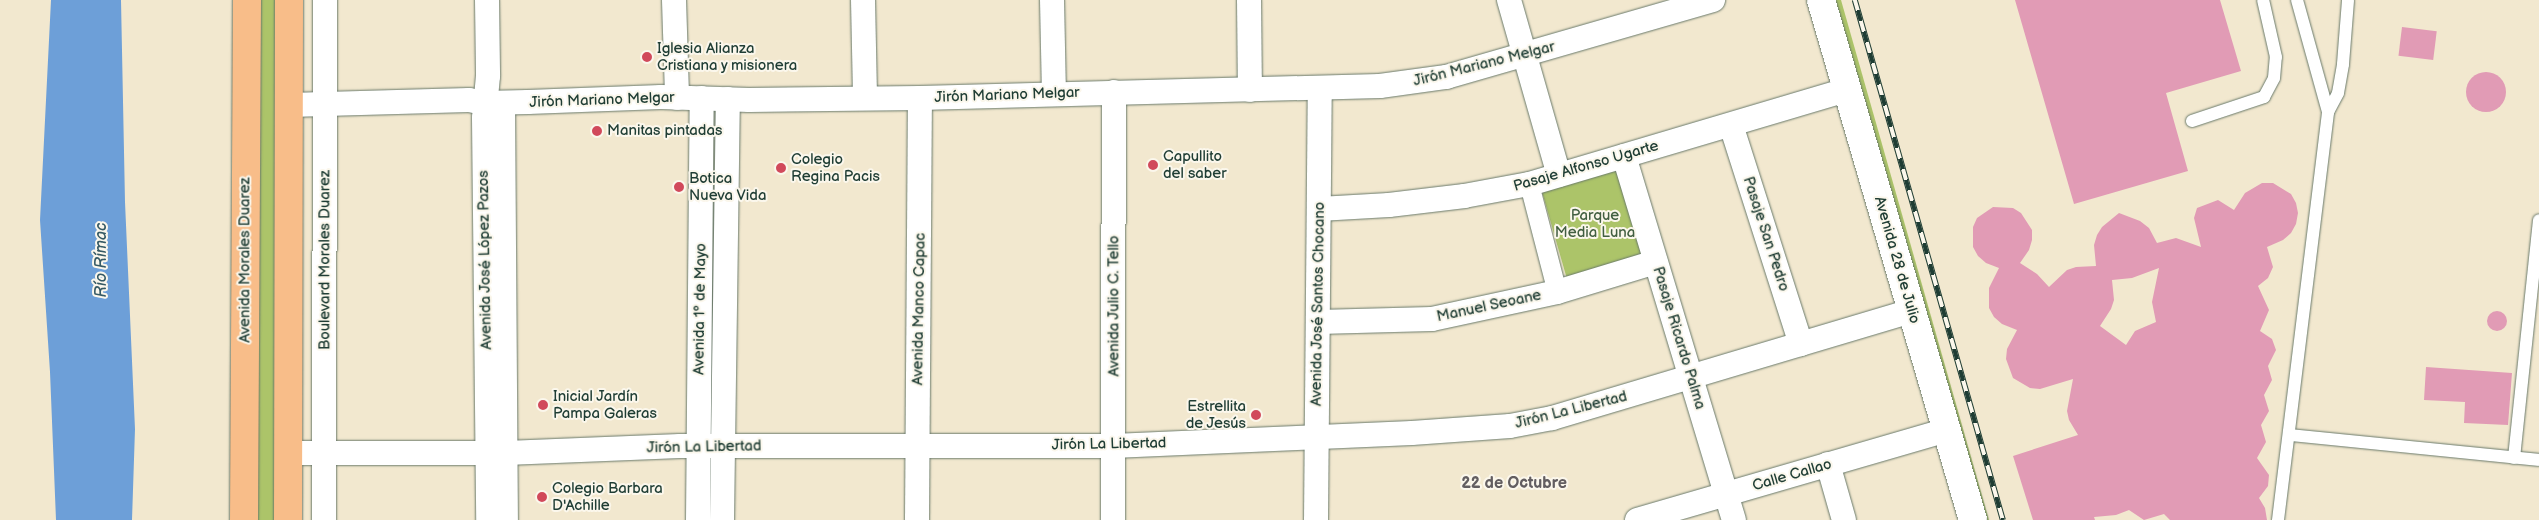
<!DOCTYPE html>
<meta charset="utf-8">
<style>
body{margin:0}
#map{position:relative;width:2539px;height:520px;overflow:hidden;background:#f2e8cf;font-family:"Balsamiq Sans",sans-serif}
div>[style]{position:absolute}
[style*='--x']{left:calc(var(--x)*1px);top:calc(var(--y)*1px);width:calc(var(--w)*1px);rotate:calc(var(--a)*1deg)}
.green>*{inset:0;background:#acc469;transform-origin:0 0}
.water>*{inset:0;background:#6d9fd8}
.building>*{inset:0;background:#e19bb5;transform-origin:0 0}
.round{border-radius:50%}
.roads{filter:drop-shadow(0 0 1px #69796a) drop-shadow(0 0 1px #69796a)}
.service>*{height:12px;margin:-6px;padding:0 6px;transform-origin:6px;border-radius:6px;background:#fff}
.pedestrian>*{height:19px;margin:-9.5px;padding:0 9.5px;transform-origin:9.5px;border-radius:9.5px;background:#fff}
.minor>*{height:24px;margin:-12px;padding:0 12px;transform-origin:12px;border-radius:12px;background:#fff}
.tertiary>*{height:28px;margin:-14px;padding:0 14px;transform-origin:14px;border-radius:14px;background:#fff}
.trunk>*{height:28px;margin:-14px;padding:0 14px;transform-origin:14px;border-radius:14px;background:#f8bd89}
.rail>*{height:5.5px;margin-top:-2.75px;transform-origin:0;background:repeating-linear-gradient(90deg,#fbf7ec 0 11px,#1f3d34 0 22px);box-sizing:border-box;border-block:1px solid #1f3d34}
.dots>*{width:14px;height:14px;translate:-50% -50%;box-sizing:border-box;border:2px solid #fbf7ec;border-radius:50%}
span{translate:-50% -50%;white-space:nowrap;text-align:center;line-height:1.15;-webkit-text-stroke:4px #fbf7ec;paint-order:stroke}
.poi-label{font-size:15px;color:#1f3d34}
.left{translate:0 -50%;text-align:left}
.right{translate:-100% -50%;text-align:right}
.street-label{font-size:15px;color:#1f3d34}
.park-label{font-size:15px;color:#425f41}
.water-label{font-size:16px;color:#365a65;font-style:italic}
.neighbourhood-label{font-size:16px;color:#635e61;font-weight:700}
</style>
<div id="map">
<div class="green">
<div style="left:255px;top:0;width:24px;height:520px"></div>
<div style="clip-path:polygon(1830px 0,1841px 0,1989px 520px,1976px 520px)"></div>
<div style="left:1623px;top:166px;width:95px;height:85px;rotate:74deg"></div>
</div>
<div class="water">
<div style="clip-path:polygon(51px 0,121px 0,125px 202px,135px 429px,132px 520px,56px 520px,50px 372px,40px 220px)"></div>
</div>
<div class="building">
<div style="clip-path:polygon(2015px 0,2220px 0,2241px 71px,2166px 93px,2188px 171px,2074px 204px)"></div>
<div style="left:2402px;top:27px;width:35px;height:29px;rotate:7deg"></div>
<div class="round" style="left:2466px;top:72px;width:40px;height:40px"></div>
<div style="clip-path:polygon(evenodd,2262px 183px,2273px 183px,2291px 194px,2296px 203px,2298px 213px,2296px 224px,2291px 233px,2283px 240px,2267px 247px,2273px 267px,2268px 278px,2258px 286px,2269px 310px,2260px 331px,2272px 339px,2276px 350px,2268px 366px,2272px 380px,2264px 395px,2269px 411px,2261px 425px,2266px 442px,2257px 458px,2269px 475px,2268px 486px,2259px 498px,2265px 508px,2267px 520px,2170px 520px,2164px 514px,2144px 520px,2129px 510px,2116px 515px,2094px 517px,2095px 520px,2033px 520px,2013px 456px,2078px 435px,2069px 420px,2067px 411px,2073px 379px,2040px 389px,2030px 388px,2013px 378px,2006px 359px,2007px 349px,2017px 330px,2002px 324px,1994px 317px,1989px 308px,1989px 288px,1999px 268px,1986px 263px,1978px 256px,1973px 247px,1973px 227px,1977px 218px,1993px 207px,2013px 208px,2021px 213px,2032px 230px,2032px 240px,2029px 250px,2020px 263px,2037px 274px,2049px 287px,2067px 270px,2076px 267px,2096px 266px,2094px 245px,2097px 235px,2102px 227px,2119px 213px,2140px 221px,2149px 228px,2157px 243px,2176px 238px,2201px 247px,2194px 218px,2197px 208px,2218px 200px,2234px 210px,2245px 193px,2262px 183px,2159px 268px,2152px 302px,2156px 322px,2135px 331px,2126px 345px,2100px 326px,2111px 309px,2114px 300px,2112px 280px,2132px 278px,2159px 268px)"></div>
<div class="round" style="left:2487px;top:311px;width:20px;height:20px"></div>
<div style="clip-path:polygon(2426px 367px,2512px 373px,2508px 425px,2464px 423px,2465px 402px,2424px 400px)"></div>
</div>
<div class="roads">
<div class="service">
<div style="--x:2297;--y:0;--w:116;--a:74.5"></div>
<div style="--x:2192;--y:121;--w:76;--a:-18.4"></div>
<div style="--x:2264;--y:97;--w:21;--a:-62"></div>
<div style="--x:2274;--y:78;--w:21;--a:-85"></div>
<div style="--x:2276;--y:57;--w:58;--a:-102.8"></div>
<div style="--x:2290;--y:435;--w:250;--a:5.7"></div>
<div style="--x:2514;--y:458;--w:239;--a:-84"></div>
<div style="--x:2278;--y:520;--w:411;--a:-83"></div>
<div style="--x:2328;--y:112;--w:21;--a:-62"></div>
<div style="--x:2338;--y:93;--w:29;--a:-80"></div>
<div style="--x:2343;--y:64;--w:64;--a:-85.5"></div>
</div>
<div class="pedestrian">
<div style="--x:1529;--y:184;--w:112;--a:75.5"></div>
</div>
<div class="minor">
<div style="--x:487;--y:0;--w:76;--a:89.2"></div>
<div style="--x:488;--y:76;--w:42;--a:95.4"></div>
<div style="--x:484;--y:118;--w:402;--a:89.4"></div>
<div style="--x:674;--y:0;--w:98;--a:88.2"></div>
<div style="--x:863;--y:0;--w:98;--a:88.8"></div>
<div style="--x:1052;--y:0;--w:94;--a:88.8"></div>
<div style="--x:1249;--y:0;--w:90;--a:89.4"></div>
<div style="--x:1509;--y:0;--w:182;--a:74.1"></div>
<div style="--x:503;--y:103;--w:417;--a:89.6"></div>
<div style="--x:289;--y:105;--w:180;--a:-1.6"></div>
<div style="--x:469;--y:100;--w:15;--a:11"></div>
<div style="--x:484;--y:103;--w:44;--a:-1.3"></div>
<div style="--x:528;--y:102;--w:133;--a:-2.2"></div>
<div style="--x:661;--y:97;--w:88;--a:2"></div>
<div style="--x:749;--y:100;--w:171;--a:-0.7"></div>
<div style="--x:920;--y:98;--w:460;--a:-1.5"></div>
<div style="--x:1380;--y:86;--w:67;--a:-7.8"></div>
<div style="--x:1446;--y:77;--w:278;--a:-16.1"></div>
<div style="--x:1731;--y:125;--w:230;--a:72.3"></div>
<div style="--x:1624;--y:156;--w:380;--a:73.2"></div>
<div style="--x:1319;--y:209;--w:70;--a:-3.3"></div>
<div style="--x:1389;--y:205;--w:76;--a:-6.8"></div>
<div style="--x:1464;--y:196;--w:66;--a:-10.5"></div>
<div style="--x:1529;--y:184;--w:332;--a:-16.5"></div>
<div style="--x:1318;--y:322;--w:114;--a:-1.5"></div>
<div style="--x:1432;--y:319;--w:128;--a:-12.2"></div>
<div style="--x:1557;--y:292;--w:103;--a:-16.9"></div>
<div style="--x:289;--y:453;--w:217;--a:0"></div>
<div style="--x:506;--y:453;--w:174;--a:-2.3"></div>
<div style="--x:680;--y:446;--w:433;--a:0"></div>
<div style="--x:1113;--y:446;--w:299;--a:-2.5"></div>
<div style="--x:1412;--y:433;--w:98;--a:-4.1"></div>
<div style="--x:1510;--y:426;--w:43;--a:-10.8"></div>
<div style="--x:1552;--y:418;--w:376;--a:-16.6"></div>
<div style="--x:1828;--y:464;--w:58;--a:74.1"></div>
<div style="--x:324;--y:520;--w:520;--a:-89.89"></div>
<div style="--x:698;--y:520;--w:422;--a:-89.5"></div>
<div style="--x:722;--y:520;--w:421;--a:-89.2"></div>
<div style="--x:917;--y:520;--w:422;--a:-89.6"></div>
<div style="--x:1113;--y:520;--w:428;--a:-89.9"></div>
<div style="--x:1316;--y:520;--w:432;--a:-89.5"></div>
<div style="--x:1637;--y:520;--w:322;--a:-16.2"></div>
</div>
<div class="tertiary">
<div style="--x:1821;--y:0;--w:542;--a:73.71"></div>
</div>
<div class="trunk">
<div style="--x:244;--y:520;--w:520;--a:-89.67"></div>
<div style="--x:288;--y:520;--w:520;--a:-89.89"></div>
</div>
</div>
<div class="rail">
<div style="--x:1855;--y:0;--w:541;--a:74.11"></div>
</div>
<div class="dots">
<div style="left:647px;top:57px;background:#d1495b"></div>
<div style="left:597px;top:131px;background:#d1495b"></div>
<div style="left:1153px;top:165px;background:#d1495b"></div>
<div style="left:781px;top:168px;background:#d1495b"></div>
<div style="left:679px;top:187px;background:#d1495b"></div>
<div style="left:543px;top:405px;background:#d1495b"></div>
<div style="left:1256px;top:415px;background:#d1495b"></div>
<div style="left:542px;top:497px;background:#d1495b"></div>
</div>
<div class="poi-label">
<span class="left" style="left:657px;top:57px">Iglesia Alianza<br>Cristiana y misionera</span>
<span class="left" style="left:607px;top:131px">Manitas pintadas</span>
<span class="left" style="left:1163px;top:165px">Capullito<br>del saber</span>
<span class="left" style="left:791px;top:168px">Colegio<br>Regina Pacis</span>
<span class="left" style="left:689px;top:187px">Botica<br>Nueva Vida</span>
<span class="left" style="left:553px;top:405px">Inicial Jardín<br>Pampa Galeras</span>
<span class="right" style="left:1246px;top:415px">Estrellita<br>de Jesús</span>
<span class="left" style="left:552px;top:497px">Colegio Barbara<br>D'Achille</span>
</div>
<div class="street-label">
<span style="left:1484px;top:64px;rotate:-14deg">Jirón Mariano Melgar</span>
<span style="left:1007px;top:95px;rotate:-2deg">Jirón Mariano Melgar</span>
<span style="left:602px;top:100px;rotate:-2deg">Jirón Mariano Melgar</span>
<span style="left:1586px;top:166px;rotate:-16deg">Pasaje Alfonso Ugarte</span>
<span style="left:1766px;top:234px;rotate:72deg">Pasaje San Pedro</span>
<span style="left:245px;top:260px;rotate:-90deg">Avenida Morales Duarez</span>
<span style="left:325px;top:260px;rotate:-90deg">Boulevard Morales Duarez</span>
<span style="left:485px;top:260px;rotate:-91deg">Avenida José López Pazos</span>
<span style="left:1897px;top:260px;rotate:74deg">Avenida 28 de Julio</span>
<span style="left:1318px;top:304px;rotate:-89deg">Avenida José Santos Chocano</span>
<span style="left:1114px;top:306px;rotate:-90deg">Avenida Julio C. Tello</span>
<span style="left:1489px;top:306px;rotate:-12deg">Manuel Seoane</span>
<span style="left:700px;top:309px;rotate:-89deg">Avenida 1º de Mayo</span>
<span style="left:919px;top:309px;rotate:-89deg">Avenida Manco Capac</span>
<span style="left:1679px;top:338px;rotate:73deg">Pasaje Ricardo Palma</span>
<span style="left:1571px;top:410px;rotate:-14deg">Jirón La Libertad</span>
<span style="left:1109px;top:444px;rotate:-1deg">Jirón La Libertad</span>
<span style="left:704px;top:447px;rotate:-1deg">Jirón La Libertad</span>
<span style="left:1792px;top:475px;rotate:-16deg">Calle Callao</span>
</div>
<div class="park-label">
<span style="left:1595px;top:224px">Parque<br>Media Luna</span>
</div>
<div class="water-label">
<span style="left:102px;top:260px;rotate:-90deg">Río Rímac</span>
</div>
<div class="neighbourhood-label">
<span style="left:1514px;top:484px">22 de Octubre</span>
</div>
</div>
